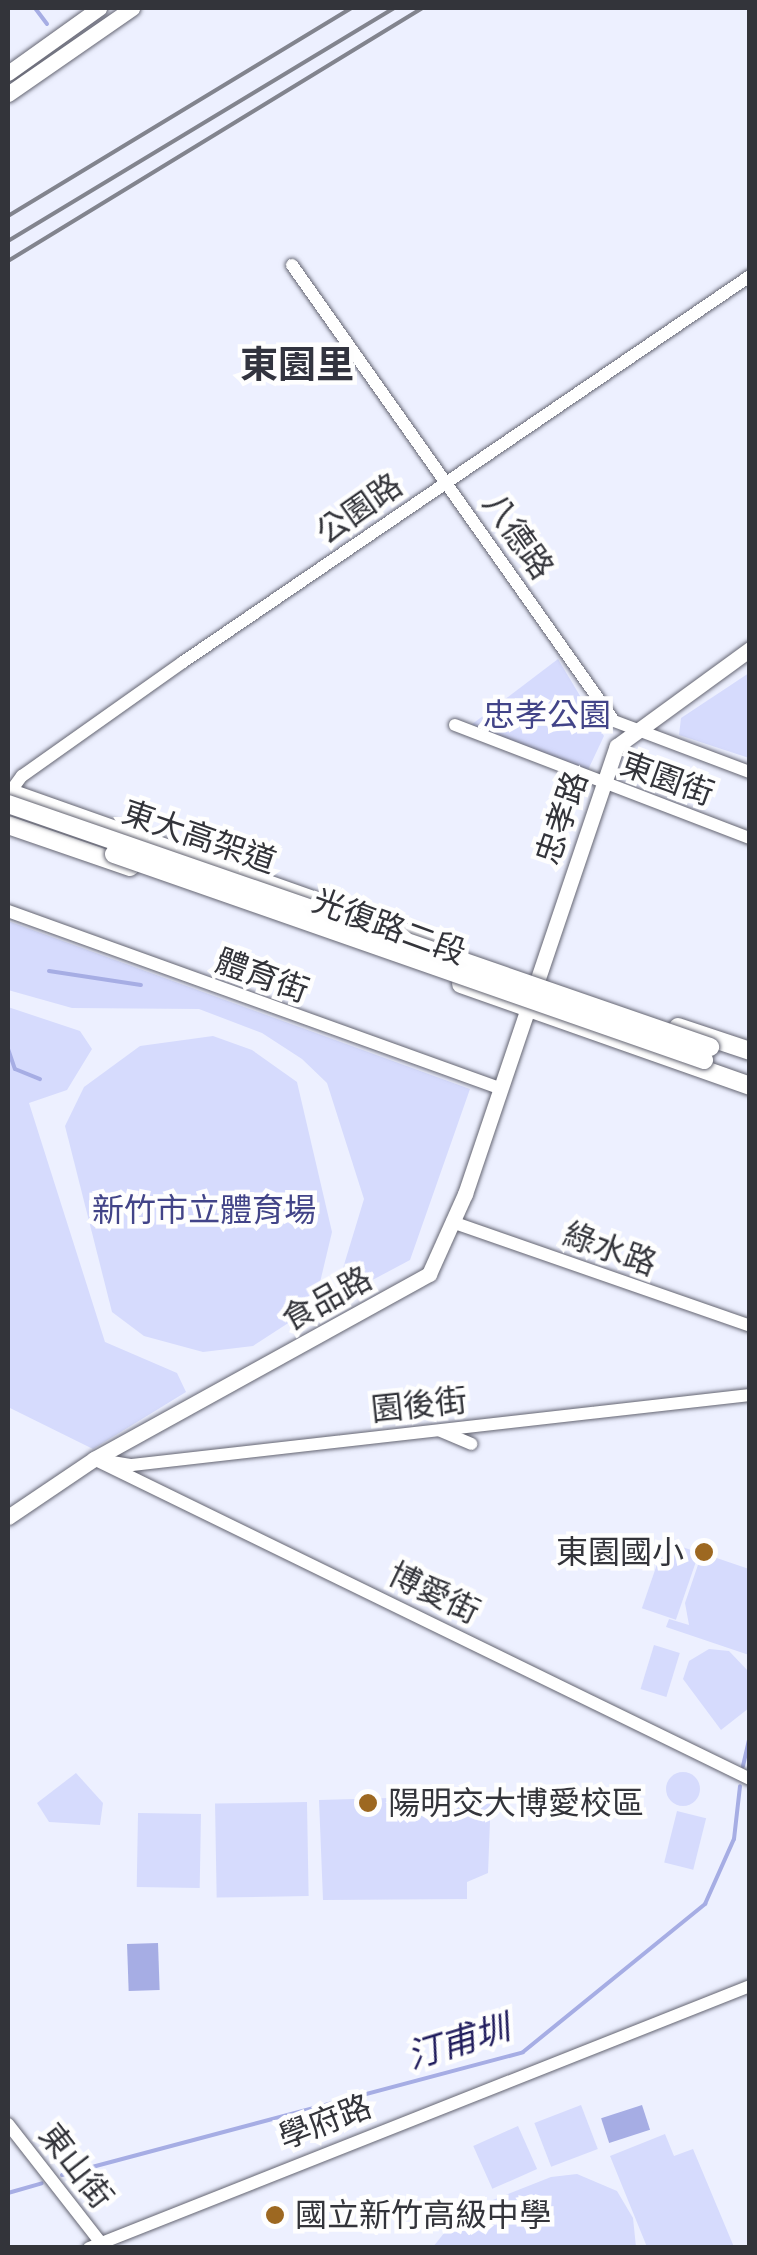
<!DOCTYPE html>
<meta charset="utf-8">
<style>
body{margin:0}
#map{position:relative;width:757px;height:2255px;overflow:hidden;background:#edf0ff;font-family:Inter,"Noto Sans TC",sans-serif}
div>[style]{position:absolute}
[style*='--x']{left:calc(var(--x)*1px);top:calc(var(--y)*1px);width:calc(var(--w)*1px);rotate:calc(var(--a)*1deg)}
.green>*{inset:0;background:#d6dbfd;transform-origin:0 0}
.round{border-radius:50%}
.water>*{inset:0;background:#a6ade4;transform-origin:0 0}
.stream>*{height:4px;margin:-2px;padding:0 2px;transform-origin:2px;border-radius:2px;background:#a6ade4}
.roads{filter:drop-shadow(0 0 2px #646572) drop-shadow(0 0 2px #646572)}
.minor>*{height:12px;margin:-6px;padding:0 6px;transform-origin:6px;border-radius:6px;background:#fff}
.tertiary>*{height:15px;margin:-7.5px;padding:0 7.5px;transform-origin:7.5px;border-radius:7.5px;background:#fff}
.secondary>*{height:18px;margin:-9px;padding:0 9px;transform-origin:9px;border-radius:9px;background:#fff}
.rail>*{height:4px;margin:-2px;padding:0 2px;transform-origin:2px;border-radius:2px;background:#82848e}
.bridges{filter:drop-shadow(0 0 2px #646572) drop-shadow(0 0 2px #646572)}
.secondary-bridge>*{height:18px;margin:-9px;padding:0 9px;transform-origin:9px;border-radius:9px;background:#fff}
.dots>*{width:28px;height:28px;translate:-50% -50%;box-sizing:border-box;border:5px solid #fefefe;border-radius:50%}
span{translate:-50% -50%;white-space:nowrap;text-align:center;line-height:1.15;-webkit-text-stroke:9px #fefefe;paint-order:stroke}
.street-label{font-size:32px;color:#33343a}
.park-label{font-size:32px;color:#424488}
.poi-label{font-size:32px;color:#33343a}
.right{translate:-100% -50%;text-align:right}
.left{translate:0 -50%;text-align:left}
.water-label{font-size:35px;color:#211d5d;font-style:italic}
.quarter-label{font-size:38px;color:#32343f;font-weight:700}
.frame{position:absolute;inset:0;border:10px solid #33343a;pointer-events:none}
</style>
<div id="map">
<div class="green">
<div style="clip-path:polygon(558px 659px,604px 736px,587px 772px,471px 725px)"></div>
<div style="clip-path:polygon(749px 673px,749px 758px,679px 735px,681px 718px)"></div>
<div style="clip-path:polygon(8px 921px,470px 1089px,410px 1260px,333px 1301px,364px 1199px,327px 1083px,302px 1059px,262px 1033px,199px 1009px,72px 1008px,8px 990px)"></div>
<div style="clip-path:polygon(8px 1007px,80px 1031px,92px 1049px,67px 1090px,29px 1103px,105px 1342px,177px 1373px,186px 1392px,93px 1449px,8px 1407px)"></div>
<div style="clip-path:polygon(213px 1036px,252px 1050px,297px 1082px,332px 1232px,317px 1295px,296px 1318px,253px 1346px,203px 1352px,144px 1336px,112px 1312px,65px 1126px,84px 1087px,140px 1046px)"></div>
<div style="left:665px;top:1541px;width:36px;height:71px;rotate:19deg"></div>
<div style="clip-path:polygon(702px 1553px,749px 1569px,749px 1655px,666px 1627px,669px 1619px,689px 1625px,685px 1603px)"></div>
<div style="left:654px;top:1645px;width:27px;height:46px;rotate:17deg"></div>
<div style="clip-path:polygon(709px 1649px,729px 1651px,749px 1672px,749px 1708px,721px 1730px,683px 1679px,689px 1661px)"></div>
<div class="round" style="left:666px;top:1772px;width:34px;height:34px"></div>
<div style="clip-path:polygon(76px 1773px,103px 1803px,100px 1825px,49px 1822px,37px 1803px)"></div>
<div style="clip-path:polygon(491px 1795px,488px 1873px,467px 1882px,467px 1899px,323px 1900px,319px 1800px)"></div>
<div style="left:307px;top:1802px;width:94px;height:92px;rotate:89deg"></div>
<div style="left:677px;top:1811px;width:30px;height:53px;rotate:14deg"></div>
<div style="left:138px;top:1813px;width:63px;height:74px;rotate:1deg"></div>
<div style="left:581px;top:2105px;width:47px;height:50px;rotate:69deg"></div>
<div style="left:518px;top:2126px;width:47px;height:49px;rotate:66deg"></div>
<div style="clip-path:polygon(665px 2134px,674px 2156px,693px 2149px,734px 2247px,647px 2247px,610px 2156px)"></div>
<div style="clip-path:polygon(577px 2174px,617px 2191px,633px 2218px,636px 2247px,433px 2247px,460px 2213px,551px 2177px)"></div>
</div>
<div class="water">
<div style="left:158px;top:1943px;width:47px;height:31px;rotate:88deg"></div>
<div style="left:642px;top:2105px;width:26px;height:43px;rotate:72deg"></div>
</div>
<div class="stream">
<div style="--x:35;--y:8;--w:20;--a:53"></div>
<div style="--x:49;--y:971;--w:93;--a:8.7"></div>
<div style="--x:8;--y:1049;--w:21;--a:71"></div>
<div style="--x:15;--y:1069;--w:27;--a:22"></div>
<div style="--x:743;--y:1766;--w:31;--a:-77"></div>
<div style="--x:62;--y:2175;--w:477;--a:-14.9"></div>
<div style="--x:523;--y:2052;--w:235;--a:-39.1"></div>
<div style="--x:705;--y:1904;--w:71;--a:-66"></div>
<div style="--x:734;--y:1839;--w:53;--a:-83.5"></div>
<div style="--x:8;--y:2193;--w:35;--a:-16"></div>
</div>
<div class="roads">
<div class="minor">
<div style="--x:292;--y:265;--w:558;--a:54.77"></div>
<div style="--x:614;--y:721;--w:145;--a:20.6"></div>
<div style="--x:455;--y:725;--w:316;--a:21"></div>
<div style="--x:8;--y:795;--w:24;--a:-54"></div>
<div style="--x:22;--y:776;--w:197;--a:-35.3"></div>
<div style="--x:183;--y:662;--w:686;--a:-34.25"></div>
<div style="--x:8;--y:911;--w:522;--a:19.82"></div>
<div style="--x:452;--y:1222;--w:316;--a:19.2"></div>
<div style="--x:441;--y:1431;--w:33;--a:23"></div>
<div style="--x:94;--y:1459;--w:730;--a:26"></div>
<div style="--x:106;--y:1461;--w:26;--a:9"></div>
<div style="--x:132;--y:1465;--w:622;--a:-6.46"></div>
<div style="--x:8;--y:2124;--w:151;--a:52"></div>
<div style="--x:89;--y:2248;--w:711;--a:-21.62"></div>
</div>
<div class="tertiary">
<div style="--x:8;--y:73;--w:112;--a:-35.5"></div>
<div style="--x:8;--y:94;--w:151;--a:-34.7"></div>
<div style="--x:8;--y:1517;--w:104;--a:-34"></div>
<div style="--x:94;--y:1459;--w:383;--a:-28.9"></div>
<div style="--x:429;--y:1274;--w:88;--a:-65.8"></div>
<div style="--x:465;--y:1194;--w:473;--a:-71.3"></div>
<div style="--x:617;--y:746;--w:165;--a:-36.1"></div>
</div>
<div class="secondary">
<div style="--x:8;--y:792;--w:444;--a:19.5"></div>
<div style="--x:8;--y:825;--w:129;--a:19"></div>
<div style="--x:461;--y:984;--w:306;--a:19.4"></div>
<div style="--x:678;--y:1027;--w:76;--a:18.4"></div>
</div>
</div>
<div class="rail">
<div style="--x:8;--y:216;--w:402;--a:-31.2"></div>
<div style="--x:8;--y:241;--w:451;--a:-31.1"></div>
<div style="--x:8;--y:261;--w:486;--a:-31.4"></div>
</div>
<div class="bridges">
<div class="secondary-bridge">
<div style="--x:8;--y:804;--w:743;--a:19.09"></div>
<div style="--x:114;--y:854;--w:625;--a:19.25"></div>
</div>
</div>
<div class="dots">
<div style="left:704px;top:1552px;background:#9d6821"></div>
<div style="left:368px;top:1803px;background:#9d6821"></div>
<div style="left:275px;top:2215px;background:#9d6821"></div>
</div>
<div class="street-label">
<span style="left:359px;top:509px;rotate:-35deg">公園路</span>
<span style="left:518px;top:536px;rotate:55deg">八德路</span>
<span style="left:667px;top:779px;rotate:20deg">東園街</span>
<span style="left:562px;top:818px;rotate:-71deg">忠孝路</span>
<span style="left:199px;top:837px;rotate:19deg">東大高架道</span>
<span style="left:389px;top:927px;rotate:20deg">光復路二段</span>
<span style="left:262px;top:976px;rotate:20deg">體育街</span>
<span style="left:610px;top:1249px;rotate:20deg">綠水路</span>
<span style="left:327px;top:1299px;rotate:-29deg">食品路</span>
<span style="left:419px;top:1405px;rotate:-6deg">園後街</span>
<span style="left:434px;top:1593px;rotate:26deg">博愛街</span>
<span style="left:325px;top:2122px;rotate:-21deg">學府路</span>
<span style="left:76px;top:2166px;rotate:52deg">東山街</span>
</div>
<div class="park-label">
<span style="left:547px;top:715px">忠孝公園</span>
<span style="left:204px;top:1210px">新竹市立體育場</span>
</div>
<div class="poi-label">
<span class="right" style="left:684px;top:1552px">東園國小</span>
<span class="left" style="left:388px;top:1803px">陽明交大博愛校區</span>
<span class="left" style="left:295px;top:2215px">國立新竹高級中學</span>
</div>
<div class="water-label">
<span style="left:458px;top:2041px;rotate:-17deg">汀甫圳</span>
</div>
<div class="quarter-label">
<span style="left:297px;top:365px">東園里</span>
</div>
<div class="frame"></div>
</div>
